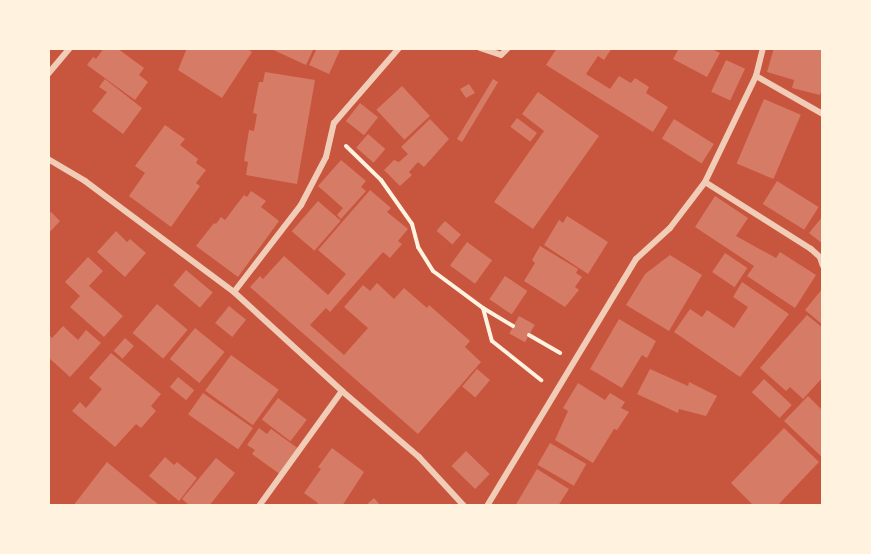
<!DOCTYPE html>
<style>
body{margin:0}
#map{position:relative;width:871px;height:554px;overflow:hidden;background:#c8553d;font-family:"Exo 2",sans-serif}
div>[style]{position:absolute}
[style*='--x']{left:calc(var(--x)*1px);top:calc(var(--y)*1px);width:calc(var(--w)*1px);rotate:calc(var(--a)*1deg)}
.building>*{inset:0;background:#d67c66;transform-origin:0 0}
.path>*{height:4px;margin:-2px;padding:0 2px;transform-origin:2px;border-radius:2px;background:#fff3e0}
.minor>*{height:6px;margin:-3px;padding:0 3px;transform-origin:3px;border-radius:3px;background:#f1ccb7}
span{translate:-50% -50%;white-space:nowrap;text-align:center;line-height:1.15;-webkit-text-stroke:4.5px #fff3e0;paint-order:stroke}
.frame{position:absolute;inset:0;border:50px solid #fff3e0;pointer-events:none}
</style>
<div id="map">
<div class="building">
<div style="clip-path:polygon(104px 48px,117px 48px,144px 68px,139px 75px,148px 82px,135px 100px,87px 65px,93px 57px,96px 59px)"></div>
<div style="clip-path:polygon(187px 48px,246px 48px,252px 52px,222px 98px,178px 70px)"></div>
<div style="clip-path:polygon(269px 48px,314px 48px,306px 65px)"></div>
<div style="clip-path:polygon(317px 48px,341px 48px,329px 74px,309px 65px)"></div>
<div style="clip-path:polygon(557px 48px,612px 48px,604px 60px,598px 56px,586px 74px,610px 89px,619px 76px,631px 83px,635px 78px,649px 87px,646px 93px,668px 107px,653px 132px,546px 65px)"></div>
<div style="clip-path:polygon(679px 48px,710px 48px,720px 53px,707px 77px,673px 59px)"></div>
<div style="clip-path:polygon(774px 48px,823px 48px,823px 84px,820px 95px,792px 88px,794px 80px,767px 72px)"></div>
<div style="left:726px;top:60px;width:21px;height:35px;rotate:25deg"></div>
<div style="clip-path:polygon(265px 72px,315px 80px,297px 184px,246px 175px,248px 162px,244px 161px,249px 130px,254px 131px,257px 114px,253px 113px,259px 82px,263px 82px)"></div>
<div style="clip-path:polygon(105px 79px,142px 108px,123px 134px,92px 111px,107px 92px,99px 87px)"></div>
<div style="left:493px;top:79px;width:6px;height:70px;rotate:31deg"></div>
<div style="clip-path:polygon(469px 84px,475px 93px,466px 98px,460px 89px)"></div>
<div style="left:402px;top:86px;width:41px;height:35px;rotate:47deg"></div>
<div style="clip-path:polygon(538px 92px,599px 136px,533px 229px,494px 202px,544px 131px,522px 114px)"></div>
<div style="left:764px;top:99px;width:40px;height:70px;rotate:23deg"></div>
<div style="left:360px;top:103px;width:23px;height:23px;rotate:38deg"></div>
<div style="left:517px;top:118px;width:25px;height:11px;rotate:37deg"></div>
<div style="clip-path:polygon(430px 119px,449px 139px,424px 167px,418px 162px,409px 172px,412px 175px,400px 186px,384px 170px,394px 160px,399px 162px,408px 154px,401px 147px)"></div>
<div style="left:674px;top:119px;width:47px;height:23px;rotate:32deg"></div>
<div style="clip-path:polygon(165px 125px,185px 139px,180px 145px,198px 159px,196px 163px,206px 170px,196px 183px,200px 186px,171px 227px,129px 196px,145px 173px,135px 166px)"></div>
<div style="left:368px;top:134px;width:23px;height:18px;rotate:41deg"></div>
<div style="clip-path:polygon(341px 160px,366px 181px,361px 187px,366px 191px,341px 219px,337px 215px,343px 208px,318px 186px)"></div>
<div style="left:777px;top:181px;width:49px;height:27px;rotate:32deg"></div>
<div style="clip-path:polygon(370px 190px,391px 208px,387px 212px,408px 229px,398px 241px,402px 244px,390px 258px,383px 252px,330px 312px,326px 308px,310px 325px,344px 355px,368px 328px,344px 307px,363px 285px,370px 291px,377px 283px,394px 299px,404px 288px,427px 308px,429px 305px,470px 341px,465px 347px,481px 362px,418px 434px,250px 287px,260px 276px,263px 279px,284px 256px,328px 295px,346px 274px,318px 250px)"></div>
<div style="clip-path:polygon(251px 191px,266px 201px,261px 207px,279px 221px,238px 277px,196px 246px,214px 223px,216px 224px,221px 217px,225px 220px,244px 195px,247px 197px)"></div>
<div style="clip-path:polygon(715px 196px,748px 218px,736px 236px,776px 258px,780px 252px,816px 275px,795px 308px,747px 276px,754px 266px,695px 227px)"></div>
<div style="left:318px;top:201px;width:30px;height:40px;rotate:41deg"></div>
<div style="clip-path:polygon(51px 212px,60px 221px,48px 234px,48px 215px)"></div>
<div style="clip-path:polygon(567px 216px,608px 242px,588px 274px,544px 245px,559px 220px,563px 223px)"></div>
<div style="clip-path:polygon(823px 216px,823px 244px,809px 233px)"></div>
<div style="left:445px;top:221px;width:21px;height:13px;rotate:41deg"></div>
<div style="clip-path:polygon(116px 231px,127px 242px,130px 239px,146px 253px,125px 277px,97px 252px)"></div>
<div style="left:467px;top:242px;width:31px;height:29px;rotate:36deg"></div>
<div style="clip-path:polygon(540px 246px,578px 269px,576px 273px,582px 277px,575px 287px,579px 290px,565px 307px,524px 281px,535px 263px,532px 260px)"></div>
<div style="left:725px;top:253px;width:27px;height:23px;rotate:34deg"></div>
<div style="clip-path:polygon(670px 255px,702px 275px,669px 331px,626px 305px,645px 274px)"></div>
<div style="clip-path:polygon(88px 257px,103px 271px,89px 286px,123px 316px,104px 337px,70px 307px,80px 296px,65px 282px)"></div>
<div style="left:186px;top:270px;width:35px;height:20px;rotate:40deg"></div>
<div style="left:505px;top:276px;width:27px;height:28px;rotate:34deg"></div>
<div style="clip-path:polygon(742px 282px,789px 314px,740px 377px,674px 332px,690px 309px,702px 317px,707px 310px,734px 328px,748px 307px,733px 297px)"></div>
<div style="clip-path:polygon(823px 288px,823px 325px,805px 310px)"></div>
<div style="left:157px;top:304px;width:40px;height:38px;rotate:40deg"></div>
<div style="left:229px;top:306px;width:22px;height:22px;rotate:39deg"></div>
<div style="clip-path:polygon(807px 315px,823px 328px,823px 377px,803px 399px,790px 387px,786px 391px,760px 368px)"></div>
<div style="left:519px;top:316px;width:18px;height:20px;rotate:29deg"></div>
<div style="clip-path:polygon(619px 319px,656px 341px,647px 358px,642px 355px,622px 388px,590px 369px)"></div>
<div style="clip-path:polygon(63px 326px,78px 340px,86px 330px,101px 343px,70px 377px,48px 357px,48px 334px,52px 338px)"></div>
<div style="left:195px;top:328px;width:38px;height:40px;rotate:39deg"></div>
<div style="left:125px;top:338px;width:12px;height:17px;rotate:42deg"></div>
<div style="clip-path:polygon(111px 353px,161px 394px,151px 406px,156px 411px,141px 428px,136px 424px,115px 447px,72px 411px,80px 402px,86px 408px,102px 389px,89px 378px)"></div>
<div style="left:231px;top:355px;width:59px;height:44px;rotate:36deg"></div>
<div style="left:477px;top:369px;width:17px;height:23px;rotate:40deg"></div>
<div style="clip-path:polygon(650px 369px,688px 386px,689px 382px,717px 396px,706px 416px,679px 409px,678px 413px,637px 394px)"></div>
<div style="left:178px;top:377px;width:21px;height:13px;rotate:39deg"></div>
<div style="left:764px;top:379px;width:38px;height:18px;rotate:43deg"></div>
<div style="clip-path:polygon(578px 383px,605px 400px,610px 393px,625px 402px,621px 408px,629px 412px,617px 430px,614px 429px,593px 463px,555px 440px,568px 411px,563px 408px)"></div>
<div style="left:203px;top:393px;width:61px;height:26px;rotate:35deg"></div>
<div style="clip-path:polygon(808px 396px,823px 411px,823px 458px,784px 421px)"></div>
<div style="left:278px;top:398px;width:36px;height:27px;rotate:37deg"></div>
<div style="clip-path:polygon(259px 428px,267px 434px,271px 429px,299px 449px,281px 475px,252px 454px,255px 450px,247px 445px)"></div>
<div style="clip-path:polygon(784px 428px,819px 462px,777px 506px,754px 506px,731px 483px)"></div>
<div style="left:550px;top:443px;width:42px;height:25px;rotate:30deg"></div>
<div style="clip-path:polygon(332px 448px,364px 472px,342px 506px,315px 506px,318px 503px,304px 493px,321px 469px,318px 467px)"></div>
<div style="left:466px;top:451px;width:33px;height:21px;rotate:44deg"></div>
<div style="clip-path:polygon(165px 457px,174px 465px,177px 462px,197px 478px,179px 501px,149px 476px)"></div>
<div style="clip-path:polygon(216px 458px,235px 473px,209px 506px,190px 506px,182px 499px)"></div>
<div style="clip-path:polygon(107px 462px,160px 506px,73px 506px)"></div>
<div style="clip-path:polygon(537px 469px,569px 489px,558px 506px,515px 506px)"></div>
<div style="clip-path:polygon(374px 498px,381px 506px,365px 506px)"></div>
</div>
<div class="path">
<div style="--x:346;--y:146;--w:49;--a:44.2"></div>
<div style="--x:381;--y:180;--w:54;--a:54.8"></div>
<div style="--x:412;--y:224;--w:24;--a:75"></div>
<div style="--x:418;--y:247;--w:28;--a:58"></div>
<div style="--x:433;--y:271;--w:62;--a:36.5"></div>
<div style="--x:483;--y:308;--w:34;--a:75"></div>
<div style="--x:492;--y:341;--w:63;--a:38.5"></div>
<div style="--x:483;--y:308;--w:35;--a:31"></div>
<div style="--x:529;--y:335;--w:36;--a:30"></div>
</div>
<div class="minor">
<div style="--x:480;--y:48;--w:22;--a:18"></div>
<div style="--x:501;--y:55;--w:10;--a:-45"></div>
<div style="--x:48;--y:74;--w:34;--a:-50"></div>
<div style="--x:756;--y:76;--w:77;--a:29.6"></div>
<div style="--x:48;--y:159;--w:43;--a:30.7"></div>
<div style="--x:85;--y:181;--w:186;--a:36.7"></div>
<div style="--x:234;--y:292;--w:147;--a:42.5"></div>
<div style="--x:342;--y:391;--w:101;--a:40.6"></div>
<div style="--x:419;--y:457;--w:67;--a:47.4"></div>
<div style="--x:705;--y:182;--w:125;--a:32.3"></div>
<div style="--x:811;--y:249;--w:12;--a:42"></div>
<div style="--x:820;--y:257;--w:9;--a:72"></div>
<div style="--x:234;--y:292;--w:110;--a:-52.4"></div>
<div style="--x:301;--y:205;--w:54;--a:-62.5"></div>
<div style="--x:326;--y:157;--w:35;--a:-77"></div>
<div style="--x:334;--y:123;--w:99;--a:-49.1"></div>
<div style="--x:259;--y:506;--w:142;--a:-54.2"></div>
<div style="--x:487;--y:506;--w:288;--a:-58.9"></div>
<div style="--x:636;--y:259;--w:46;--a:-42.4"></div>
<div style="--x:670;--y:228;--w:58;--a:-52.7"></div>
<div style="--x:705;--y:182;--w:118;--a:-64.3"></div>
<div style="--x:756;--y:76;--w:29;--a:-76"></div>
</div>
<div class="frame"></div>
</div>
